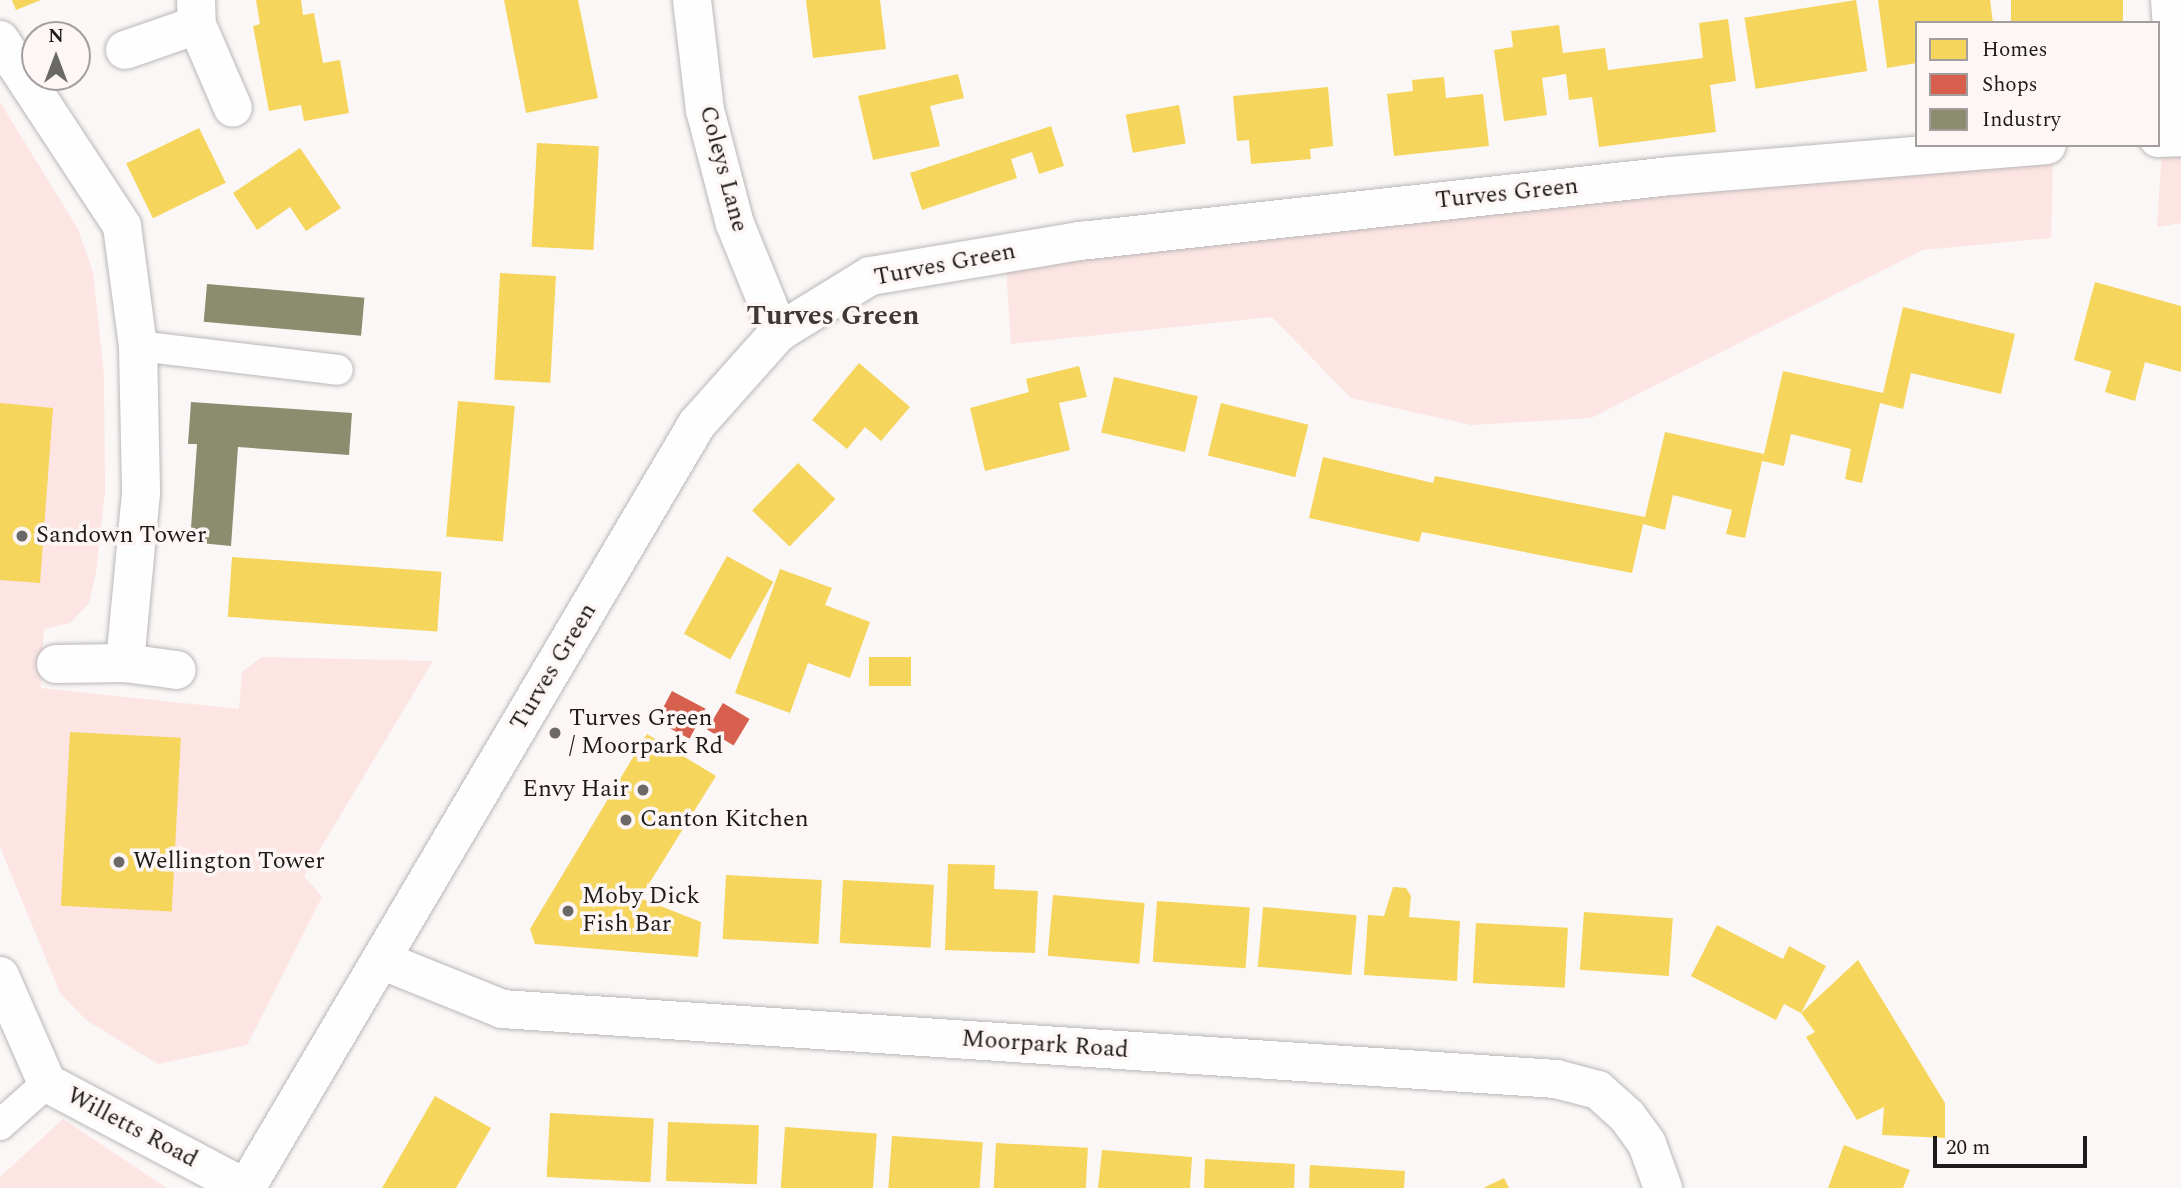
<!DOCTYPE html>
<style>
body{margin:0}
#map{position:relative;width:2181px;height:1188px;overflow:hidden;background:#fbf7f7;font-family:Spectral,serif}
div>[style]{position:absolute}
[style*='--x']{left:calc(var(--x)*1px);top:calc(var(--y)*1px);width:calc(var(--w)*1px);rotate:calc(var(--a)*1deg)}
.green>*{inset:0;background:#fce5e3}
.homes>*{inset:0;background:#f6d55c;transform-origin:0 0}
.shops>*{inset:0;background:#d6604d;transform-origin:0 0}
.industry>*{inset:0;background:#8c8c6e;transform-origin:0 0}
.roads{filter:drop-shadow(0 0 2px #bab7b7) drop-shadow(0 0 2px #bab7b7)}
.service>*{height:30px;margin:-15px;padding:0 15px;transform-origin:15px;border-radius:15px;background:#fefefe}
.minor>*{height:38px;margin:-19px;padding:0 19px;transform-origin:19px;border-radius:19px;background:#fefefe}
.tertiary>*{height:38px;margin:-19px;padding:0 19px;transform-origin:19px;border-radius:19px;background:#fefefe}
.dots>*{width:19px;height:19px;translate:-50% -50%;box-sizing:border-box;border:4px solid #fdf6f5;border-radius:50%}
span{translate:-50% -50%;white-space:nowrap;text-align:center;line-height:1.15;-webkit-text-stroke:7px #fdf6f5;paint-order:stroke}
.street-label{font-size:24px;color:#1d1b1b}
.poi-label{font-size:24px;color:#1d1b1b}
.left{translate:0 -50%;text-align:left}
.right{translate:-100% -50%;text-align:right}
.quarter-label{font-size:28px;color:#3d3837;font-weight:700}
.legend{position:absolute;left:1915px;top:21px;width:245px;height:126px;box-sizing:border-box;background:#fdf6f5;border:2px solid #a39e9e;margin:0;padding:9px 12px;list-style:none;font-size:21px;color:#1d1b1b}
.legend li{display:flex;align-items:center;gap:14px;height:35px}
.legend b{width:35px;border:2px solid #a39e9e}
.north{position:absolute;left:21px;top:21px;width:70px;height:70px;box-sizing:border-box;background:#fdf6f5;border:2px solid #a39e9e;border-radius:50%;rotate:0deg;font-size:19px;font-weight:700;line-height:28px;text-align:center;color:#1d1b1b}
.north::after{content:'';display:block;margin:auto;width:24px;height:32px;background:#6b6868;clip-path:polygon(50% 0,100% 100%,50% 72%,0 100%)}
.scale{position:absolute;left:1933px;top:1136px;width:154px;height:32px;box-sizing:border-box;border:4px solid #1d1b1b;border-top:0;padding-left:9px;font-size:21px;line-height:24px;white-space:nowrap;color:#1d1b1b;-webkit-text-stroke:5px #fdf6f5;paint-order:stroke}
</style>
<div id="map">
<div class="green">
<div style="clip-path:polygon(0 102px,78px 229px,93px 272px,104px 375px,105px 492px,96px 572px,89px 603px,70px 623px,44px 629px,41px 688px,239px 709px,242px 672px,262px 657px,433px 661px,304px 876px,322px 897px,247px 1045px,158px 1064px,86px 1020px,60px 993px,0 847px)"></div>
<div style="clip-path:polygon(2162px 149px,2181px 151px,2181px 223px,2157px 227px)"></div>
<div style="clip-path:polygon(2053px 163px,2051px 238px,1923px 250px,1591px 418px,1471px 425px,1351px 398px,1272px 317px,1011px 344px,1006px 266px,1697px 188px)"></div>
<div style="clip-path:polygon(63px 1119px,167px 1188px,0 1188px,0 1177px)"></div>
</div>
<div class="homes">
<div style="clip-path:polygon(12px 0,41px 0,16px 10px)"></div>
<div style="clip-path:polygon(256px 0,301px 0,303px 15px,314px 13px,323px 63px,340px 60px,349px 113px,304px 121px,301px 105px,269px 111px,253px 26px,260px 24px)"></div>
<div style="clip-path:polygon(504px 0,578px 0,598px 98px,526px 113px)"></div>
<div style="clip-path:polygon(806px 0,880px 0,886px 49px,813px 58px)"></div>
<div style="left:1856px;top:0;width:72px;height:113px;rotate:81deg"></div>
<div style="clip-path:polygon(1878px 0,1990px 0,1993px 23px,1917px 23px,1917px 63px,1887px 68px)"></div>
<div style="left:2011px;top:0;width:112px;height:23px"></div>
<div style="clip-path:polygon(1728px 19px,1736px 81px,1710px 85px,1716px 132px,1599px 147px,1592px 97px,1569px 100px,1566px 74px,1542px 78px,1547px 115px,1504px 121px,1494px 50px,1513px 47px,1511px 31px,1559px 25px,1563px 53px,1605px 48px,1608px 70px,1703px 58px,1699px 23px)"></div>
<div style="clip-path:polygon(958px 74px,964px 98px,930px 106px,940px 146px,873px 160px,858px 96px)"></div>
<div style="clip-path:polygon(1444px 77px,1446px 98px,1483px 94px,1489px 146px,1394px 156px,1387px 94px,1413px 91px,1412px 80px)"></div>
<div style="clip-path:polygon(1328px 87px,1333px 146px,1310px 149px,1311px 159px,1251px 164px,1249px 140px,1237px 141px,1233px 96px)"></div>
<div style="left:1179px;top:105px;width:39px;height:54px;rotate:80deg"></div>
<div style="clip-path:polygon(1051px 126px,1064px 166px,1039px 174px,1032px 152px,1011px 159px,1017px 178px,922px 210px,910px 173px)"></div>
<div style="left:199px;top:128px;width:61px;height:81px;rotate:64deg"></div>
<div style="left:537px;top:143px;width:62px;height:104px;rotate:3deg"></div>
<div style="clip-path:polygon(300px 148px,341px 208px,306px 231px,290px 207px,257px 230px,233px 193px)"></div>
<div style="left:500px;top:273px;width:56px;height:107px;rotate:3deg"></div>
<div style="clip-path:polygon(2095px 282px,2181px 306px,2181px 372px,2145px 362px,2135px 401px,2105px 392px,2111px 371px,2074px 360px)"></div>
<div style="clip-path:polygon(1903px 307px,2015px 334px,2001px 394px,1911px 373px,1903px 409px,1880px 403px,1862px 483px,1845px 479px,1851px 449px,1791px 434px,1784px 466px,1762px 461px,1745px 538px,1726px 534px,1732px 510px,1673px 495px,1665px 530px,1643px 524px,1632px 573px,1422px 532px,1419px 542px,1309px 518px,1323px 457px,1433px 483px,1435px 476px,1645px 517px,1665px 432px,1764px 454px,1783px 371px,1883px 393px)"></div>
<div style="clip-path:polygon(859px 363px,910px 407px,881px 441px,865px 427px,847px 449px,812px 420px)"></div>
<div style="clip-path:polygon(1079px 366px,1087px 397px,1059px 403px,1070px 450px,985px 471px,970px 408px,1029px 392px,1026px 379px)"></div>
<div style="left:1114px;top:377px;width:86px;height:57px;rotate:13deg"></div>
<div style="left:458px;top:401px;width:57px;height:136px;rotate:5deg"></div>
<div style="clip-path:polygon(0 403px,53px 408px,40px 583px,0 580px)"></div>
<div style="left:1221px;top:403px;width:90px;height:54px;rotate:14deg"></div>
<div style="left:798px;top:463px;width:52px;height:66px;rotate:44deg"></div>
<div style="left:727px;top:556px;width:53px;height:89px;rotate:29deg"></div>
<div style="left:232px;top:557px;width:210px;height:60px;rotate:4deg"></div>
<div style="clip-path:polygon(780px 569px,832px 588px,825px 605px,870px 622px,850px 678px,808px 663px,790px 713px,735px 693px)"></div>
<div style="left:869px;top:657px;width:42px;height:29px"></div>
<div style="left:70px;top:732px;width:111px;height:174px;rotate:3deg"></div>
<div style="clip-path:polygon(647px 734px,716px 776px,640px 898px,701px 922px,698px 957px,535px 944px,530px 929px)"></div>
<div style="clip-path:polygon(948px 864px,995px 865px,994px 889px,1038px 891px,1035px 953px,945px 950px)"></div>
<div style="left:726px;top:875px;width:96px;height:64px;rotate:3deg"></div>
<div style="left:843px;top:880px;width:91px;height:63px;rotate:3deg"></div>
<div style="clip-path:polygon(1393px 887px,1406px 888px,1411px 896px,1409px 917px,1460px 921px,1457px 981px,1364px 975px,1368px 915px,1384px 916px)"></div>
<div style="left:1053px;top:895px;width:92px;height:61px;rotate:5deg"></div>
<div style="left:1157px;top:901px;width:93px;height:61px;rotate:4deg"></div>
<div style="left:1263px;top:907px;width:94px;height:60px;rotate:5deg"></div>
<div style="left:1584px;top:912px;width:89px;height:58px;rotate:4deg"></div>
<div style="left:1476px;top:923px;width:92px;height:60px;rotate:3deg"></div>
<div style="clip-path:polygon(1717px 925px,1783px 959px,1789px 946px,1826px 966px,1801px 1013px,1784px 1004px,1776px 1020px,1691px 976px)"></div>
<div style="clip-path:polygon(1858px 960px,1945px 1103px,1945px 1138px,1882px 1135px,1884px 1107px,1857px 1120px,1806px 1037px,1815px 1032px,1801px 1013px)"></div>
<div style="clip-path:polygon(435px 1096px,491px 1128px,456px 1188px,382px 1188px)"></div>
<div style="left:550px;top:1113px;width:104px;height:64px;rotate:3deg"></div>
<div style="left:668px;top:1122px;width:91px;height:59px;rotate:2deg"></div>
<div style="left:785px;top:1127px;width:92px;height:61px;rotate:4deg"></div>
<div style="left:892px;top:1136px;width:91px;height:52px;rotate:4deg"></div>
<div style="left:996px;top:1143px;width:92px;height:45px;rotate:3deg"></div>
<div style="clip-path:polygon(1844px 1145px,1910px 1170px,1903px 1188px,1828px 1188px)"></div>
<div style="clip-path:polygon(1102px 1150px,1192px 1157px,1190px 1188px,1098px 1188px)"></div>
<div style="clip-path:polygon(1205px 1159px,1295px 1164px,1294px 1188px,1204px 1188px)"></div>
<div style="clip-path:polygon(1310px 1165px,1405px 1171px,1404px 1188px,1309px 1188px)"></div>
<div style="clip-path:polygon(1504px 1178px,1509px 1188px,1483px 1188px)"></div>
</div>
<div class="shops">
<div style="left:672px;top:691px;width:38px;height:34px;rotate:28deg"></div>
<div style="left:723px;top:703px;width:31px;height:31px;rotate:31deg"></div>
</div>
<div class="industry">
<div style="left:207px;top:284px;width:158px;height:38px;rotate:5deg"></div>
<div style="clip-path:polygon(191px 402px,352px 413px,349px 455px,238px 447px,231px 546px,190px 542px,197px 444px,188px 444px)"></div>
</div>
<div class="roads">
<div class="service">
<div style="--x:2166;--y:0;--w:137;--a:85.8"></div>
<div style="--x:138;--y:346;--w:201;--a:6.8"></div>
<div style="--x:0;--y:1125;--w:63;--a:-41.8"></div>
</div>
<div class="minor">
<div style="--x:196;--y:0;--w:25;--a:88"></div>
<div style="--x:197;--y:25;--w:90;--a:66.6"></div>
<div style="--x:692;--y:0;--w:111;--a:83.3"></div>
<div style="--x:705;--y:110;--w:118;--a:75.3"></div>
<div style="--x:735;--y:224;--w:117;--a:67.8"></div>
<div style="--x:0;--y:40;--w:222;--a:56.7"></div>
<div style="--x:122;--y:226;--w:121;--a:82.4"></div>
<div style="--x:138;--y:346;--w:147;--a:88.8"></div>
<div style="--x:141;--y:493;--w:171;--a:95.4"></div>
<div style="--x:125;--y:663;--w:52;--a:7.7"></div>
<div style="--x:125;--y:50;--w:76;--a:-19.1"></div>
<div style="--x:56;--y:664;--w:69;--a:-0.8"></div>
<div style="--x:381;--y:960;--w:131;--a:22"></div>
<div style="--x:502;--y:1009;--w:1056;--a:3.8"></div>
<div style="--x:1556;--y:1079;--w:43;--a:14.7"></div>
<div style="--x:1598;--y:1090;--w:39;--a:42"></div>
<div style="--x:1627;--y:1116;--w:34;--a:54"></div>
<div style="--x:1647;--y:1144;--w:47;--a:70"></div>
<div style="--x:0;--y:976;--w:117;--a:66.3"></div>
<div style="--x:47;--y:1083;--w:224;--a:27.9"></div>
</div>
<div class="tertiary">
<div style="--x:2158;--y:138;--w:23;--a:-2"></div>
<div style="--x:246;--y:1188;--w:887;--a:-59.45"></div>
<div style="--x:697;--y:424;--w:123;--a:-48.3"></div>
<div style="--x:779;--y:332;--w:107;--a:-31.6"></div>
<div style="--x:870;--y:276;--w:213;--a:-9.5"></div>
<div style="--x:1080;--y:241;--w:595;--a:-6.28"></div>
<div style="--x:1671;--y:176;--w:377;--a:-4.7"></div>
</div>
</div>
<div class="dots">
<div style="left:22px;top:536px;background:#6b6868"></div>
<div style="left:555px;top:733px;background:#6b6868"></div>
<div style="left:643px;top:790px;background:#6b6868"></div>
<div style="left:626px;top:820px;background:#6b6868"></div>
<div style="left:119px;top:862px;background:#6b6868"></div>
<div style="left:568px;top:911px;background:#6b6868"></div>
</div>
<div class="street-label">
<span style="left:723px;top:169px;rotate:75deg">Coleys Lane</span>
<span style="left:1507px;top:194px;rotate:-6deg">Turves Green</span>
<span style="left:945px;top:265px;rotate:-11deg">Turves Green</span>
<span style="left:554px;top:667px;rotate:-59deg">Turves Green</span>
<span style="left:1045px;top:1045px;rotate:4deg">Moorpark Road</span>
<span style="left:132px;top:1128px;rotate:28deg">Willetts Road</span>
</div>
<div class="poi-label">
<span class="left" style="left:36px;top:536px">Sandown Tower</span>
<span class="left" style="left:569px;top:733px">Turves Green<br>/ Moorpark Rd</span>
<span class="right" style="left:629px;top:790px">Envy Hair</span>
<span class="left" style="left:640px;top:820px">Canton Kitchen</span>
<span class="left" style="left:133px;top:862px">Wellington Tower</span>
<span class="left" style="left:582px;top:911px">Moby Dick<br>Fish Bar</span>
</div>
<div class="quarter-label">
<span style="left:833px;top:316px">Turves Green</span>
</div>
<ul class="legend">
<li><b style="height:19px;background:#f6d55c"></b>Homes</li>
<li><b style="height:19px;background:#d6604d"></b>Shops</li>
<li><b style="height:19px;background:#8c8c6e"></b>Industry</li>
</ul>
<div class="north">N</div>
<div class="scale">20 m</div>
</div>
